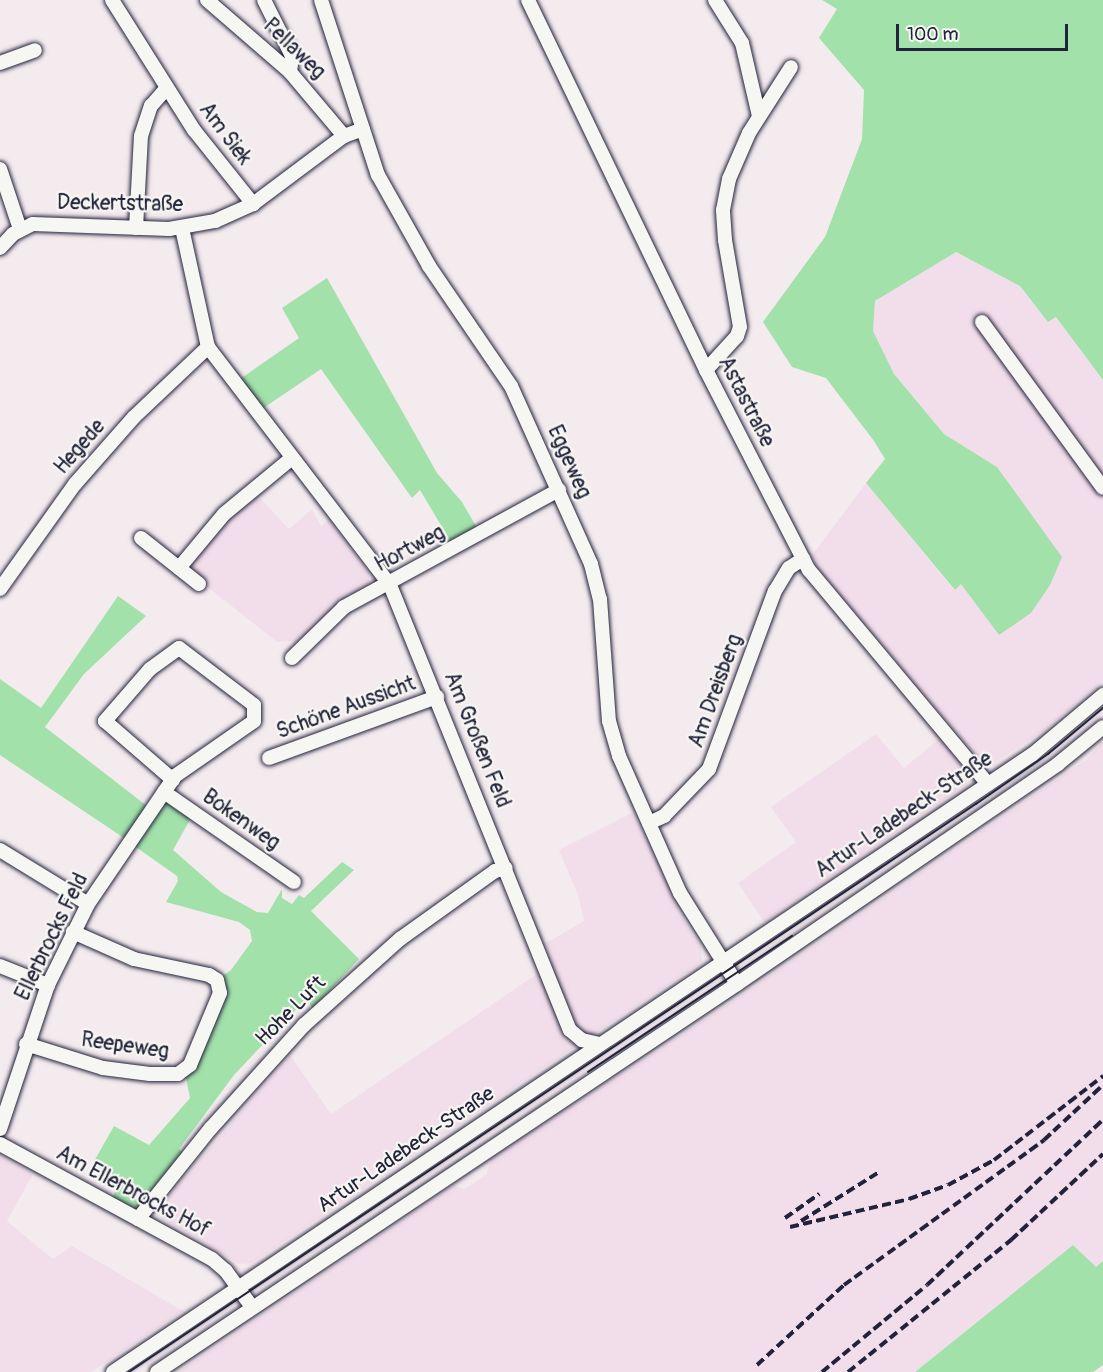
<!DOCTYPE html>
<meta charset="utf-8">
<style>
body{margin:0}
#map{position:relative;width:1103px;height:1372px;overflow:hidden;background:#f4ebef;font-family:Pangolin,sans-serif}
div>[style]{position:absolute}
.built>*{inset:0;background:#f2deeb}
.green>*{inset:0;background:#a2e1aa}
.roads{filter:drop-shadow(0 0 2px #22223b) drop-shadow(0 0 2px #22223b)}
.minor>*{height:14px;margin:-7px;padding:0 7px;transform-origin:7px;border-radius:7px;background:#f6f6f2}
.tram>*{height:1.5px;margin:-0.75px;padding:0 0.75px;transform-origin:0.75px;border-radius:0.75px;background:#22223b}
.rail>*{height:4px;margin-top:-2px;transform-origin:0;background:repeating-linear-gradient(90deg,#22223b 0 9px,transparent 0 13.5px)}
span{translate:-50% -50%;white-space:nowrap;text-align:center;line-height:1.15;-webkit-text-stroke:4.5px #f6f6f2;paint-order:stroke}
.street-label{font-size:21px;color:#22223b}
.scale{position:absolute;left:896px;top:24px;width:172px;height:27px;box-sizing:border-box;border:3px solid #22223b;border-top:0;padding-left:8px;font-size:18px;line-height:21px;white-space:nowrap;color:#22223b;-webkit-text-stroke:4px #f6f6f2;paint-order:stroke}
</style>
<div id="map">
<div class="built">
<i style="clip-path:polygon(955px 252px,1020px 286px,1048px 322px,1056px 317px,1103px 380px,1103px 681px,1045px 730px,991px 765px,981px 761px,818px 569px,812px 555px,866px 483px,954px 590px,961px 583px,999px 635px,997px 467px,944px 434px,894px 374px,873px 331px,875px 301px)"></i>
<i style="clip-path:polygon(255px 493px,289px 529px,312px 509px,321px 526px,329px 520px,369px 573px,369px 582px,362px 589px,297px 645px,293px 641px,277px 642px,191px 574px,188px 564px,224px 520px)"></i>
<i style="clip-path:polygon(876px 734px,904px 768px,940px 738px,965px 769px,967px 784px,764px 922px,738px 883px,796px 842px,771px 807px)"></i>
<i style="clip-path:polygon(1103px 741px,1103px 1261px,1096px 1267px,1073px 1245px,915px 1372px,178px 1372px,454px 1185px,465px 1189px,486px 1175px,491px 1159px,724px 1007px,1087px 759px)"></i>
<i style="clip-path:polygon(634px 812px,680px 913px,701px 947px,702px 962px,252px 1263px,240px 1264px,161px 1218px,160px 1206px,290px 1055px,331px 1114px,553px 963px,546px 943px,584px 921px,578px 895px,559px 850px)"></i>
<i style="clip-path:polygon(0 1155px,33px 1174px,7px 1221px,53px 1259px,72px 1246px,183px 1311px,91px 1372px,0 1372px)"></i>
</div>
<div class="green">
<i style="clip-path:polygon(822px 0,1103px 0,1103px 380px,1056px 317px,1048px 322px,1020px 286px,956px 252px,875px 301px,873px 331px,894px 374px,944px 434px,997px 467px,1062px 557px,1050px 585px,1031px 613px,999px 635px,961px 584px,955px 590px,866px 483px,885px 459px,874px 441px,826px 378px,792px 367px,763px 322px,825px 237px,862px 139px,864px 90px,819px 38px,837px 9px)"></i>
<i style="clip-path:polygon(327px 278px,437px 473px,462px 502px,477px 528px,451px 542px,420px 490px,412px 498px,321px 369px,262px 409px,240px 379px,299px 338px,282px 308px)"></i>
<i style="clip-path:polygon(118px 596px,146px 616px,84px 674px,45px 727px,147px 806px,124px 838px,0 755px,0 679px,41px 708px)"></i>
<i style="clip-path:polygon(169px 803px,191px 818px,173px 850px,221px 892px,257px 912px,268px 913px,282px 889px,282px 898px,292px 904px,299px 895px,304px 898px,342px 862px,354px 870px,311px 911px,359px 959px,313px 1008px,305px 1000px,234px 1075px,179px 1149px,186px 1155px,155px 1194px,150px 1192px,136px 1212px,113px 1199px,116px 1187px,88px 1172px,114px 1126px,149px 1145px,190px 1098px,186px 1078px,181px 1076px,221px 977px,231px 970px,252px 941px,250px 930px,239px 922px,166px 902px,178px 881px,177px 876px,133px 845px,161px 805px)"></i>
<i style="clip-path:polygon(1073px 1245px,1096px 1267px,1103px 1261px,1103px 1365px,1093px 1372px,915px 1372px)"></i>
</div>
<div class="roads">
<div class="minor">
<i style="left:112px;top:0;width:154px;rotate:57.8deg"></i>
<i style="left:194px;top:130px;width:95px;rotate:51.4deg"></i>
<i style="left:207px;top:0;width:110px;rotate:40.9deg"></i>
<i style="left:290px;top:72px;width:84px;rotate:49.8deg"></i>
<i style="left:264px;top:0;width:63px;rotate:63.4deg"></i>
<i style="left:292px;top:56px;width:16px;rotate:97deg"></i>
<i style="left:321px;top:0;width:184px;rotate:72deg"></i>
<i style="left:378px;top:175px;width:104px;rotate:60.7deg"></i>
<i style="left:429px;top:266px;width:145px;rotate:55.7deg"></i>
<i style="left:511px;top:386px;width:195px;rotate:65.8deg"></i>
<i style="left:591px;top:564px;width:36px;rotate:76deg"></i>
<i style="left:600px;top:599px;width:122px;rotate:85.8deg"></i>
<i style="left:609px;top:721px;width:36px;rotate:74deg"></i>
<i style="left:619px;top:756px;width:150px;rotate:66deg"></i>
<i style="left:680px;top:893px;width:107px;rotate:57.9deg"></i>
<i style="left:528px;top:0;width:411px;rotate:64.3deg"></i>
<i style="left:706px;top:370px;width:225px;rotate:62.8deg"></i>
<i style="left:809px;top:570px;width:279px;rotate:50.1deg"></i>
<i style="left:715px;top:0;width:51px;rotate:57.9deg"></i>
<i style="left:742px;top:43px;width:75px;rotate:76.9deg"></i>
<i style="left:0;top:63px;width:37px;rotate:-20deg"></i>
<i style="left:0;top:169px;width:63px;rotate:71.6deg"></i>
<i style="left:136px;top:228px;width:92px;rotate:-86.9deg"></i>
<i style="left:141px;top:136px;width:32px;rotate:-72deg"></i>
<i style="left:151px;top:106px;width:23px;rotate:-49deg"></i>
<i style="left:182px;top:228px;width:122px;rotate:77.7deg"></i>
<i style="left:208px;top:347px;width:300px;rotate:52.6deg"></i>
<i style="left:390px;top:585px;width:480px;rotate:68deg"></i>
<i style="left:570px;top:1030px;width:16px;rotate:40deg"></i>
<i style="left:582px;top:1040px;width:17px;rotate:13deg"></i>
<i style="left:0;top:248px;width:19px;rotate:-47deg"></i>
<i style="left:13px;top:234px;width:22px;rotate:-27deg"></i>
<i style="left:33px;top:224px;width:136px;rotate:2.1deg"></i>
<i style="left:169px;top:229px;width:47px;rotate:-9.9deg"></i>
<i style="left:215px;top:221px;width:42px;rotate:-24.1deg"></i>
<i style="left:253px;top:204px;width:114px;rotate:-36.8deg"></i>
<i style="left:344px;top:136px;width:20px;rotate:-20deg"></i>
<i style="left:982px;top:322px;width:205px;rotate:53.9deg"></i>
<i style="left:706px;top:370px;width:46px;rotate:-47.6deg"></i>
<i style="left:737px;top:336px;width:9px;rotate:-72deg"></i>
<i style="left:740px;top:327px;width:88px;rotate:-99.8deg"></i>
<i style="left:725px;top:240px;width:30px;rotate:-94deg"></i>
<i style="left:723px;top:210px;width:32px;rotate:-79deg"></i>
<i style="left:729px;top:179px;width:50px;rotate:-66.5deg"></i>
<i style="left:749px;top:133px;width:78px;rotate:-57.5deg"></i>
<i style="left:141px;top:538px;width:74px;rotate:38.4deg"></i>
<i style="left:179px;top:568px;width:70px;rotate:-50.2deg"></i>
<i style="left:224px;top:514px;width:88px;rotate:-39.5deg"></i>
<i style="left:0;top:589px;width:129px;rotate:-54.5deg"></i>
<i style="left:75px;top:484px;width:89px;rotate:-48.6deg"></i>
<i style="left:134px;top:417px;width:102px;rotate:-43.4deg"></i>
<i style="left:292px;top:658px;width:73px;rotate:-44.4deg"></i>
<i style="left:344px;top:607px;width:245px;rotate:-28.6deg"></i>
<i style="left:269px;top:758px;width:179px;rotate:-20deg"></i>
<i style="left:164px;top:792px;width:158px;rotate:34.7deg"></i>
<i style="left:649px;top:823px;width:17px;rotate:-25deg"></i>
<i style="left:664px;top:816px;width:65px;rotate:-46.2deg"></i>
<i style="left:709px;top:769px;width:190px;rotate:-69.7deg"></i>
<i style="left:775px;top:591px;width:27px;rotate:-59deg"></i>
<i style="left:789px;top:568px;width:17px;rotate:-33deg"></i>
<i style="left:0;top:850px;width:103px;rotate:31.5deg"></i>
<i style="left:0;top:966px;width:52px;rotate:21.6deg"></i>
<i style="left:26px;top:1044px;width:81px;rotate:17.3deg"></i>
<i style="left:103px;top:1068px;width:47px;rotate:7.3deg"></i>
<i style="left:150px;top:1074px;width:28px"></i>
<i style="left:178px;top:1074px;width:15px;rotate:-37deg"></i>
<i style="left:190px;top:1065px;width:78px;rotate:-67.4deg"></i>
<i style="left:220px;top:993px;width:13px;rotate:-103deg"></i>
<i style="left:217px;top:980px;width:9px;rotate:-148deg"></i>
<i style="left:209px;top:975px;width:77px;rotate:-168deg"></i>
<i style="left:134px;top:959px;width:67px;rotate:-156.1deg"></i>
<i style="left:0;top:1129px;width:152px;rotate:-71.6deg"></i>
<i style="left:48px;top:985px;width:90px;rotate:-63.7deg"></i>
<i style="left:88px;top:904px;width:155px;rotate:-55.8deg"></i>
<i style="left:175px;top:776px;width:96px;rotate:-34.8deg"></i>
<i style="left:254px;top:721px;width:16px;rotate:-90deg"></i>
<i style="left:254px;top:705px;width:94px;rotate:-142.8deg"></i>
<i style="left:179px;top:648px;width:36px;rotate:144deg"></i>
<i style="left:150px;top:669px;width:69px;rotate:130.9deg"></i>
<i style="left:105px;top:721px;width:90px;rotate:40.9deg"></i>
<i style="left:0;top:1144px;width:241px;rotate:28.5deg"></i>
<i style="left:212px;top:1259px;width:18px;rotate:41deg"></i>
<i style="left:226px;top:1271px;width:44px;rotate:54.2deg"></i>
<i style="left:138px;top:1219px;width:117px;rotate:-51.3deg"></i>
<i style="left:211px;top:1128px;width:139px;rotate:-47.9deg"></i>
<i style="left:304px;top:1025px;width:129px;rotate:-41.9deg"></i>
<i style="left:400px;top:939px;width:117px;rotate:-35.6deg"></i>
<i style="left:495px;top:871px;width:11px;rotate:-15deg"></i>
<i style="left:113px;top:1372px;width:1108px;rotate:-33.89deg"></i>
<i style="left:1033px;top:754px;width:92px;rotate:-40.1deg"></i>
<i style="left:157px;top:1372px;width:698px;rotate:-33.78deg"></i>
<i style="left:737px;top:984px;width:389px;rotate:-34.4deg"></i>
<i style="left:1058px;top:764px;width:58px;rotate:-39.4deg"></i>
</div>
</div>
<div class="tram">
<i style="left:588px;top:1072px;width:245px;rotate:-33.7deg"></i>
<i style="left:129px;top:1372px;width:1020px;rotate:-33.85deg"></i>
<i style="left:976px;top:804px;width:88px;rotate:-34.8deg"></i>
<i style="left:1048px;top:754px;width:72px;rotate:-39.9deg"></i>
</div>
<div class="rail">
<i style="left:785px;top:1218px;width:42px;rotate:-35.2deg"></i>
<i style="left:801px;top:1221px;width:92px;rotate:-32.1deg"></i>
<i style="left:790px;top:1227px;width:122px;rotate:-13.2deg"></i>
<i style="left:909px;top:1199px;width:41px;rotate:-19.7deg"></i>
<i style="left:948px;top:1185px;width:52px;rotate:-28.5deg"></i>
<i style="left:994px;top:1160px;width:138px;rotate:-37.6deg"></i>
<i style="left:757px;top:1365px;width:118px;rotate:-42.6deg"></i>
<i style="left:844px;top:1285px;width:247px;rotate:-35.9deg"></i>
<i style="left:1044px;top:1140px;width:81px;rotate:-43deg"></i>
<i style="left:822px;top:1372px;width:136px;rotate:-39.6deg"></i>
<i style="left:927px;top:1285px;width:241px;rotate:-43.2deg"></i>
<i style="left:848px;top:1372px;width:210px;rotate:-39deg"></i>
<i style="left:1011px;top:1240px;width:126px;rotate:-43.1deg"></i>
</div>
<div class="street-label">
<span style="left:294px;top:49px;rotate:44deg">Pellaweg</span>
<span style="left:225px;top:134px;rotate:53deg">Am Siek</span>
<span style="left:120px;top:204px;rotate:1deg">Deckertstraße</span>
<span style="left:746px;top:402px;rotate:63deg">Astastraße</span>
<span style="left:80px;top:447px;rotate:-49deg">Hegede</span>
<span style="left:569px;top:462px;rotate:66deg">Eggeweg</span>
<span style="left:410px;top:549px;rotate:-28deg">Hortweg</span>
<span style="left:716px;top:691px;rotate:-70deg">Am Dreisberg</span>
<span style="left:346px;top:708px;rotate:-20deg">Schöne Aussicht</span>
<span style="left:477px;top:740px;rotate:68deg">Am Großen Feld</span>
<span style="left:904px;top:815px;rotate:-34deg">Artur-Ladebeck-Straße</span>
<span style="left:241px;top:820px;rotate:35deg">Bokenweg</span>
<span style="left:52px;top:937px;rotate:-64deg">Ellerbrocks Feld</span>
<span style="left:291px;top:1011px;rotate:-45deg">Hohe Luft</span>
<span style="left:125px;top:1046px;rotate:8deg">Reepeweg</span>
<span style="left:406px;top:1150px;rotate:-34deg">Artur-Ladebeck-Straße</span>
<span style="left:133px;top:1192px;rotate:28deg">Am Ellerbrocks Hof</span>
</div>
<div class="scale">100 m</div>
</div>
